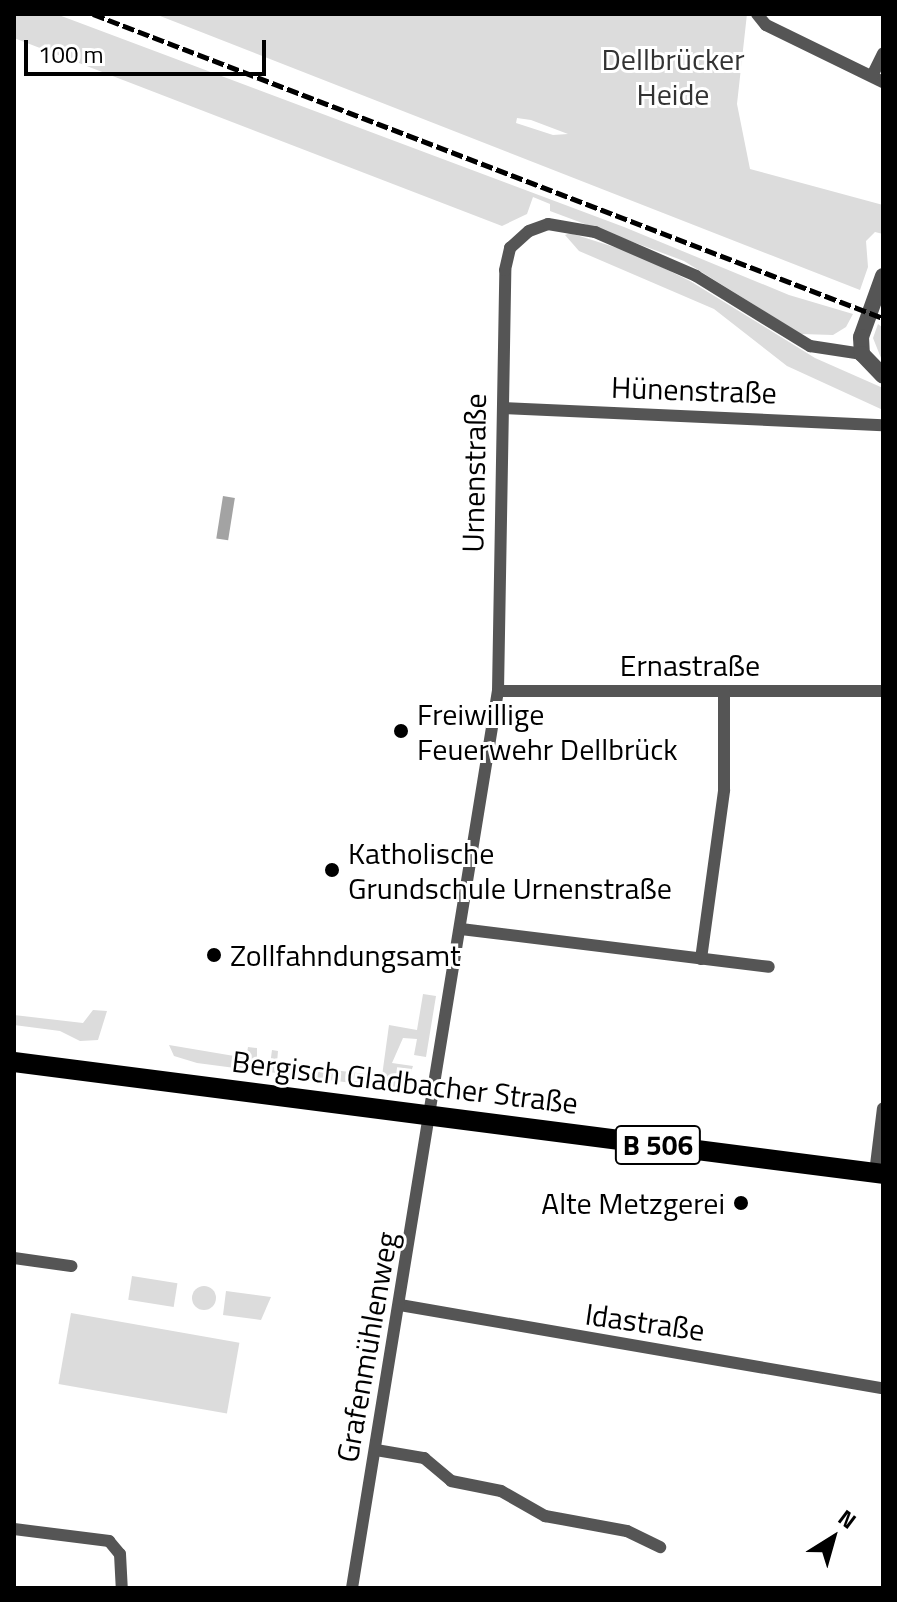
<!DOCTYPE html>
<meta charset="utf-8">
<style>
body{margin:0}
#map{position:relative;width:897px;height:1602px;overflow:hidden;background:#fff;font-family:"Titillium Web",sans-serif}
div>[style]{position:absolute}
.green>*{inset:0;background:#dcdcdc;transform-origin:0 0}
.round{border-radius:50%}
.water>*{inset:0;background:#a3a3a3;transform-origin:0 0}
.minor>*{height:12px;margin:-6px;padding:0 6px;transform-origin:6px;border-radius:6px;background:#555}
.tertiary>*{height:16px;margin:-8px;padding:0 8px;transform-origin:8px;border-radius:8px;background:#555}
.primary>*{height:20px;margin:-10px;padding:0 10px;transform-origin:10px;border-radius:10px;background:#000}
.rail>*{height:5px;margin-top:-2.5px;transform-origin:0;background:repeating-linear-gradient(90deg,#000 0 12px,transparent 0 16px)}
.dots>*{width:22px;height:22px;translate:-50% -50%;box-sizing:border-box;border:4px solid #fff;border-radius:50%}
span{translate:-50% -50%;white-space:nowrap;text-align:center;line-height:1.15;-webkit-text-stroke:6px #fff;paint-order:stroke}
.shield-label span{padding:2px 6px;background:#fff;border:2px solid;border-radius:6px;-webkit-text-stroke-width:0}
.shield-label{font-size:28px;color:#000;font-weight:700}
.park-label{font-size:30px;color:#333}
.street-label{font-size:30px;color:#000}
.poi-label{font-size:30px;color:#000}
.left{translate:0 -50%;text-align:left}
.right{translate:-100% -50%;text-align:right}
.frame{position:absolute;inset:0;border:16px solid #000;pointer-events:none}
.north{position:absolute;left:793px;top:1498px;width:80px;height:80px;-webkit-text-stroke:6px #fff;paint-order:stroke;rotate:37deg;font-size:22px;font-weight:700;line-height:32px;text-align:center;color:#000}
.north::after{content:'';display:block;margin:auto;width:28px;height:36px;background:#000;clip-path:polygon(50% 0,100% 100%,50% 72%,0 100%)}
.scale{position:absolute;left:24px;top:40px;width:242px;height:36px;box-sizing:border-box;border:4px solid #000;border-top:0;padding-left:10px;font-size:24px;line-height:28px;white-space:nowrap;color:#000;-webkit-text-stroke:6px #fff;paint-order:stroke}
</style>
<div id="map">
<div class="green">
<i style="clip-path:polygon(14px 14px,56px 14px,624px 227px,789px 295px,853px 314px,846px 327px,833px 335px,801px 334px,684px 261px,550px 211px,550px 204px,533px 197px,527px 214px,502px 226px,14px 38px)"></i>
<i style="clip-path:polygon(evenodd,155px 14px,747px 14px,737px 104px,750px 169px,883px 205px,883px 234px,875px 232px,866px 241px,868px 267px,860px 290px,155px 14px,517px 118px,531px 120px,568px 134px,553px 135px,516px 123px,517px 118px)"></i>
<i style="clip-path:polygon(570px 233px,633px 253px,690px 281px,815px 358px,883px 388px,883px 410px,787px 366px,714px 309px,579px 251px,565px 235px)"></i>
<i style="clip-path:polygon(878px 324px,883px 328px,883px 363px,873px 338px)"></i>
<i style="clip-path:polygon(423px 994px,436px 996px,426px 1057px,414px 1055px,417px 1039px,403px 1038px,392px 1063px,413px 1066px,409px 1078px,398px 1078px,397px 1089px,269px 1072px,272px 1050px,278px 1051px,277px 1063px,382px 1076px,389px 1025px,417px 1030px)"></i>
<i style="clip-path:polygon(93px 1010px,107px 1011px,98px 1040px,80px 1041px,60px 1031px,14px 1025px,14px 1015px,83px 1023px)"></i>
<i style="clip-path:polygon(169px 1045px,246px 1058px,248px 1047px,257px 1048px,257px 1071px,197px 1063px,174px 1056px)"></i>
<i style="left:132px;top:1276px;width:46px;height:24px;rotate:9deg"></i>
<i class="round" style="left:192px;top:1286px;width:24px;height:24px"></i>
<i style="clip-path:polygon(226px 1291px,271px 1297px,261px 1320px,223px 1315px)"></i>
<i style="left:71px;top:1313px;width:171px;height:72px;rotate:10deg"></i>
</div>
<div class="water">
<i style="left:223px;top:496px;width:12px;height:43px;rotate:9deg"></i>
</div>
<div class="minor">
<i style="left:757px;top:14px;width:14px;rotate:51deg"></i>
<i style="left:766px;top:25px;width:130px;rotate:26deg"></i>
<i style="left:872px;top:76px;width:25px;rotate:-64deg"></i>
<i style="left:503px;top:408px;width:380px;rotate:2.6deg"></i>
<i style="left:498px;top:691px;width:385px"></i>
<i style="left:461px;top:929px;width:310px;rotate:7deg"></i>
<i style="left:701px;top:959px;width:171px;rotate:-82.2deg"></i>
<i style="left:724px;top:790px;width:98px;rotate:-90deg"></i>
<i style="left:875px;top:1173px;width:65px;rotate:-83deg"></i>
<i style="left:14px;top:1258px;width:58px;rotate:8deg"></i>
<i style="left:400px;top:1305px;width:490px;rotate:9.8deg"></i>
<i style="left:376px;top:1450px;width:49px;rotate:9.5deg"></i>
<i style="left:424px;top:1458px;width:35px;rotate:40deg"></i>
<i style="left:451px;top:1481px;width:51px;rotate:11.3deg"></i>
<i style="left:501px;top:1491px;width:51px;rotate:29.6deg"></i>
<i style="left:545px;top:1516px;width:83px;rotate:10.4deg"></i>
<i style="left:627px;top:1531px;width:37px;rotate:26deg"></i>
<i style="left:14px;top:1529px;width:96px;rotate:7.2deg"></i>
<i style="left:109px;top:1541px;width:17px;rotate:50deg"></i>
<i style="left:120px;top:1554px;width:34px;rotate:87deg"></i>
<i style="left:352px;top:1588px;width:909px;rotate:-80.76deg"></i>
<i style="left:498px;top:691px;width:421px;rotate:-89deg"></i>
<i style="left:505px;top:270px;width:23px;rotate:-77deg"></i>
<i style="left:510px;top:248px;width:25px;rotate:-42deg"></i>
<i style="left:529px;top:231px;width:20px;rotate:-20deg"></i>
<i style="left:548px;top:224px;width:48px;rotate:9.7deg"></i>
<i style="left:595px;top:232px;width:110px;rotate:23.5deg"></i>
<i style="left:696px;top:276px;width:134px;rotate:31.6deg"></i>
<i style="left:810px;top:346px;width:53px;rotate:8.7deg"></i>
</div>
<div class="tertiary">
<i style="left:883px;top:276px;width:65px;rotate:109.8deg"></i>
<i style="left:861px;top:337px;width:17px;rotate:87deg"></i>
<i style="left:862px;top:354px;width:30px;rotate:46deg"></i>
</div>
<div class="primary">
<i style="left:14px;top:1062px;width:876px;rotate:7.34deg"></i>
</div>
<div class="rail">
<i style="left:93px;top:14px;width:846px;rotate:21.05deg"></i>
</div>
<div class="dots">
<i style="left:401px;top:731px;background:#000"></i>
<i style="left:332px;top:870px;background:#000"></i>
<i style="left:214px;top:955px;background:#000"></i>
<i style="left:741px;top:1203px;background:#000"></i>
</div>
<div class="shield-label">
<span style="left:658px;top:1145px">B 506</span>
</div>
<div class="park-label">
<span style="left:673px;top:76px">Dellbrücker<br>Heide</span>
</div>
<div class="street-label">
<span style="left:694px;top:390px;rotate:2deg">Hünenstraße</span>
<span style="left:474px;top:473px;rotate:-89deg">Urnenstraße</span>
<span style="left:690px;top:665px">Ernastraße</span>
<span style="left:405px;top:1082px;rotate:7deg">Bergisch Gladbacher Straße</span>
<span style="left:645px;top:1322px;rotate:8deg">Idastraße</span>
<span style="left:367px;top:1347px;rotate:-80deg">Grafenmühlenweg</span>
</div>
<div class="poi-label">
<span class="left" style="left:417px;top:731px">Freiwillige<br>Feuerwehr Dellbrück</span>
<span class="left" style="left:348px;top:870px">Katholische<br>Grundschule Urnenstraße</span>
<span class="left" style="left:230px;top:955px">Zollfahndungsamt</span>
<span class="right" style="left:725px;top:1203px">Alte Metzgerei</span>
</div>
<div class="frame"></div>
<div class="north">N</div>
<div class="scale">100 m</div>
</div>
